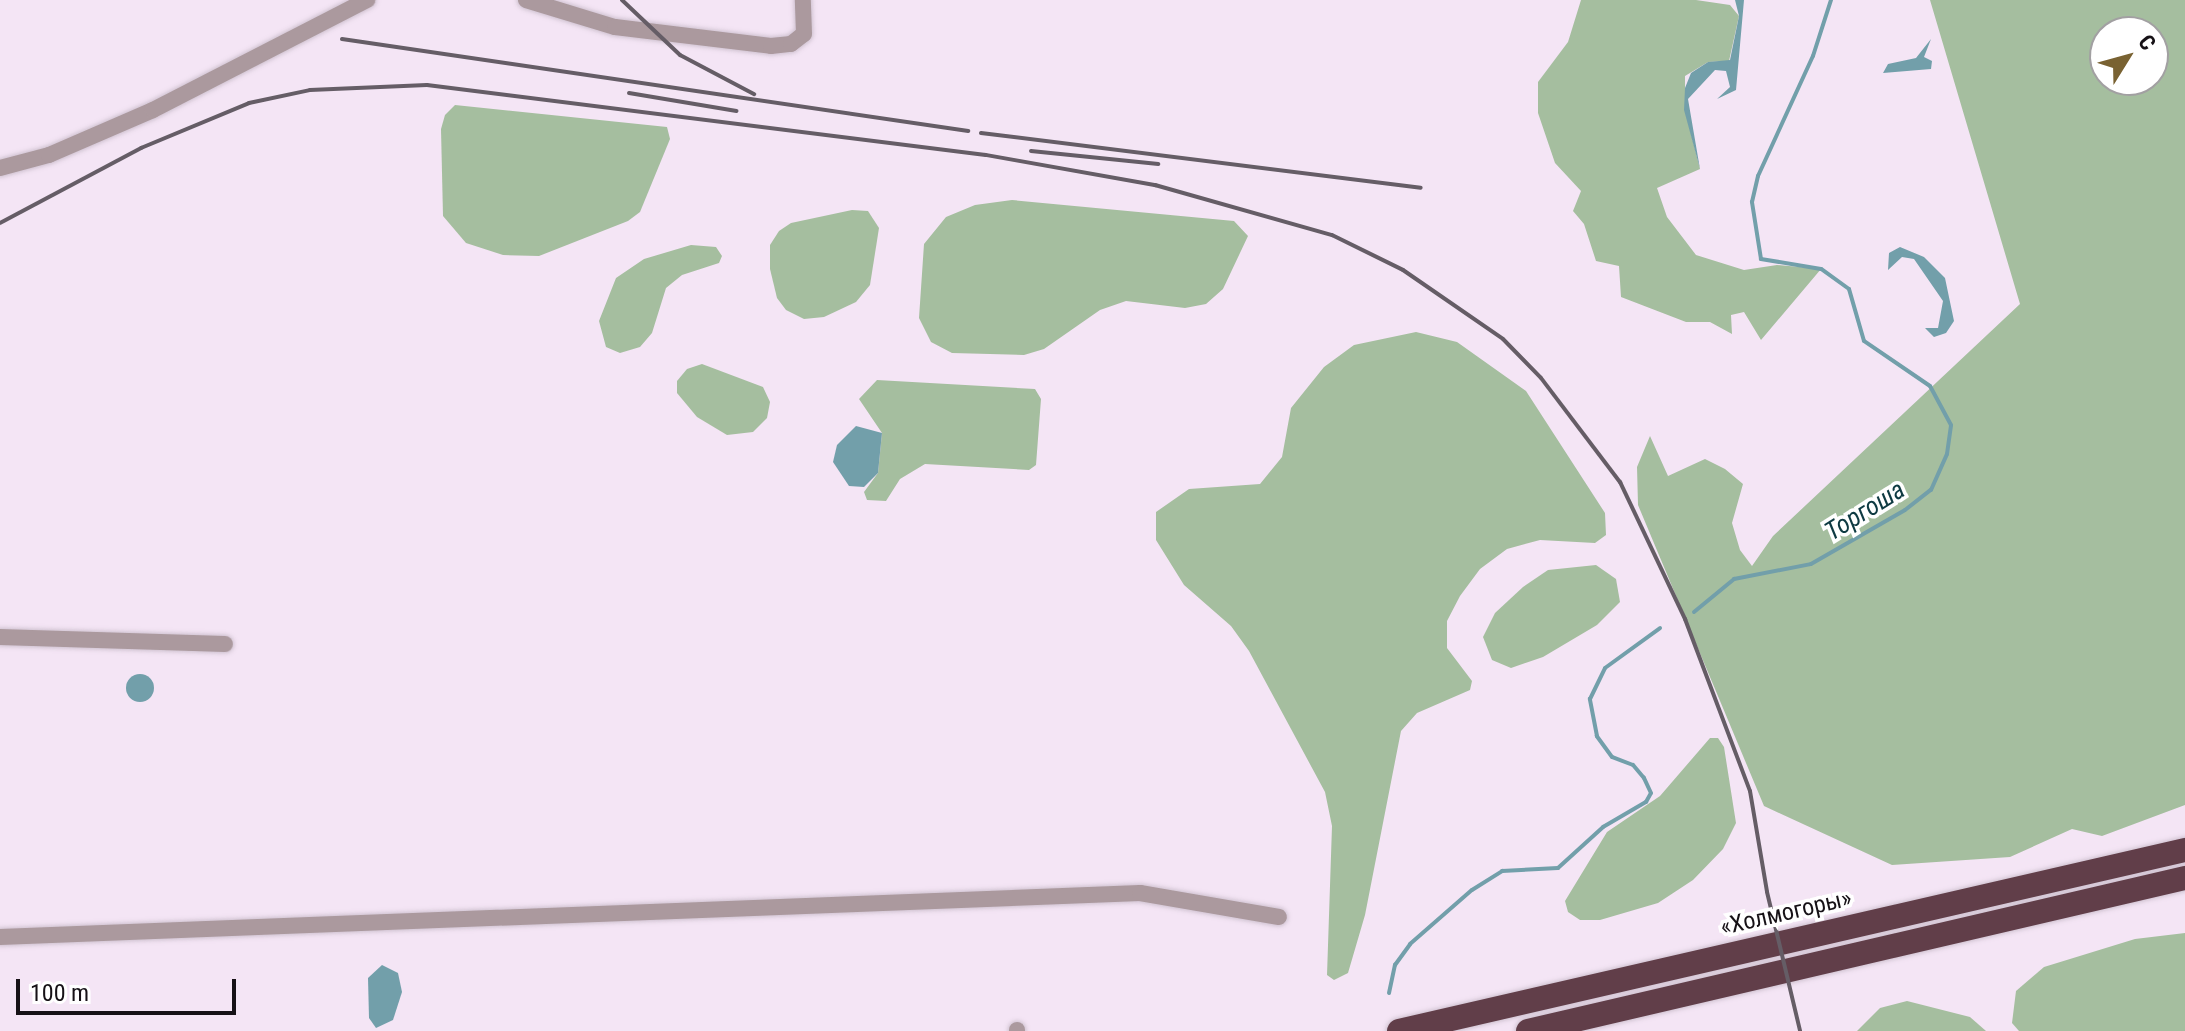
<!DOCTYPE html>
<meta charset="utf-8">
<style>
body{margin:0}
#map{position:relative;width:2185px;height:1031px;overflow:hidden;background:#f4e5f5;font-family:"Roboto Condensed",sans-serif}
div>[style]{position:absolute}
.forest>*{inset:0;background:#a5be9f}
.water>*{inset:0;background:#729faa}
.round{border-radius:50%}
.stream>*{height:4px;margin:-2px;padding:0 2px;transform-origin:2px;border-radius:2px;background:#729faa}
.roads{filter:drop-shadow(0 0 2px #d0c3d1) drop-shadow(0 0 2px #d0c3d1)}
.minor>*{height:16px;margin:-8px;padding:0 8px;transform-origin:8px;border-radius:8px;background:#ab999e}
.highway>*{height:24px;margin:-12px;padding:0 12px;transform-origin:12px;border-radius:12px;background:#613e49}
.rail>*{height:4px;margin:-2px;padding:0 2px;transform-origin:2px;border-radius:2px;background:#655d66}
span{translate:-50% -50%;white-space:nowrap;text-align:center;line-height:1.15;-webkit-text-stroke:7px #fff;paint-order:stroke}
.street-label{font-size:24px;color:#161116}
.water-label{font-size:26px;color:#0e3a42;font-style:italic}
.north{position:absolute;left:2089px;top:16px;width:80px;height:80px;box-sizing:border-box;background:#fff;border:2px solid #a2a0a2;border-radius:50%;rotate:53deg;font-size:22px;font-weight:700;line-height:32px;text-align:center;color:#161116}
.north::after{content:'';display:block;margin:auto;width:28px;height:36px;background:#796232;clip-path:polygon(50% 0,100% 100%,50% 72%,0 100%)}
.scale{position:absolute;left:16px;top:979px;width:220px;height:36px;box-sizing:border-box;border:4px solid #161116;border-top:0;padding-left:10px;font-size:24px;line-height:28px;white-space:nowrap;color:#161116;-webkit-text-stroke:6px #fff;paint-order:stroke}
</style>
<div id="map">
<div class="forest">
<i style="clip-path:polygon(1581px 0,1696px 0,1730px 5px,1739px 16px,1729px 61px,1708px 62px,1685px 76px,1685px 110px,1700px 169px,1657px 188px,1667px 217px,1696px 255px,1744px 270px,1777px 265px,1821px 269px,1761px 340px,1744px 312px,1731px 315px,1732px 334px,1710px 322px,1686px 322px,1621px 297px,1619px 266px,1596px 261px,1584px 224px,1573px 211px,1581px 191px,1555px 163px,1538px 113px,1538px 82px,1568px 42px)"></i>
<i style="clip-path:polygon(evenodd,1930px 0,2185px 0,2185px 805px,2102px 836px,2072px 829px,2010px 857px,1892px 865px,1764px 806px,1638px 505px,1637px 467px,1650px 436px,1668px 476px,1705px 459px,1725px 469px,1743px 484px,1732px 523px,1740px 550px,1752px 566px,1773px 536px,2020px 304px,1930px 0,2105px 32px,2153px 32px,2153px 80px,2105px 80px,2105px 32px)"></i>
<i style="clip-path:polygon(455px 105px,667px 127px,670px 139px,640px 212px,628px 221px,539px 256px,503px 255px,466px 243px,443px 216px,441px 129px,445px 115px)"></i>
<i style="clip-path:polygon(1012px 200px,1234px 221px,1248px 236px,1223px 289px,1206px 304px,1185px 308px,1126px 301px,1100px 310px,1044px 349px,1024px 355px,952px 353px,931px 342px,919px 318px,924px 244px,946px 217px,975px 205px)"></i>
<i style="clip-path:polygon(852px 210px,868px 211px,879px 228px,870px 285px,856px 302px,824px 317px,804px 319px,786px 310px,777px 298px,770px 269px,770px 245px,779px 231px,791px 223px)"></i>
<i style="clip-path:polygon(691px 245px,716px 247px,722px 256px,719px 263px,682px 275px,666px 288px,652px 333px,640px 347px,620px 353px,606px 347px,599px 321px,616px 278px,644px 259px)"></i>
<i style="clip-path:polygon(1416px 332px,1457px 342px,1526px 391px,1605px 513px,1606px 535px,1595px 543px,1540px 540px,1507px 549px,1480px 569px,1460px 596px,1447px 621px,1447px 648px,1472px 681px,1470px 690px,1417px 713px,1401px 731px,1365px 915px,1348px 973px,1334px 980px,1327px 975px,1332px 826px,1325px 792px,1249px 651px,1231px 626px,1184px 585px,1156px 540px,1156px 512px,1189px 489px,1260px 484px,1282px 457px,1291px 408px,1324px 367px,1354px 345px)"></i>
<i style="clip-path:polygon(702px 364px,763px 387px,770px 402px,767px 418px,753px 432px,727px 435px,697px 417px,677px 393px,677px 381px,687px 369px)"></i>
<i style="clip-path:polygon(877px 380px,1035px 389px,1041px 399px,1036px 465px,1029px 470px,925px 464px,900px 479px,886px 501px,867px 500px,864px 492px,878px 473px,882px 433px,859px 399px)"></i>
<i style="clip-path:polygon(1596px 565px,1616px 579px,1620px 602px,1597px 625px,1543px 657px,1511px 668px,1492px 660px,1483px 637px,1495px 613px,1523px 587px,1548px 570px)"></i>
<i style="clip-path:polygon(1710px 738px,1718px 738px,1724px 747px,1736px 823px,1723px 849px,1693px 880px,1658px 903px,1600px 920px,1580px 920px,1568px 912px,1565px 901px,1607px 832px,1660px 796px)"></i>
<i style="clip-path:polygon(2185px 933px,2185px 1031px,2019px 1031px,2012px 1023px,2016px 991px,2044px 967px,2135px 939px)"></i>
<i style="clip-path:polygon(1907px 1001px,1970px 1017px,1986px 1031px,1857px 1031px,1880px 1008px)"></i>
</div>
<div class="water">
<i style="clip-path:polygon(1735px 0,1744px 0,1736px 90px,1717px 99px,1730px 87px,1726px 71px,1715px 70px,1688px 99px,1700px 169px,1684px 110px,1685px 88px,1691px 73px,1708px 62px,1730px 60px,1739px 16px)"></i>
<i style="clip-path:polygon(1931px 39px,1924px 57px,1932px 61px,1931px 69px,1883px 73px,1888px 64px,1916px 58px)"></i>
<i style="clip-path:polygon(1900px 247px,1924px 257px,1945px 278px,1954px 321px,1946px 333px,1934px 337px,1925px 328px,1938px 328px,1943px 301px,1914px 259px,1902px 257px,1888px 270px,1889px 253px)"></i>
<i style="clip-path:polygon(856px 426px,882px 433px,878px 473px,864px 487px,849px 486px,833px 462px,837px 445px)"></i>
<i class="round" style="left:126px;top:674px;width:28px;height:28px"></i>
<i style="clip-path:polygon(382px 965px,398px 973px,402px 992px,393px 1020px,376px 1028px,369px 1018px,368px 978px)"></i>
</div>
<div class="stream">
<i style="left:1694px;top:612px;width:52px;rotate:-39.5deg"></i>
<i style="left:1734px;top:579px;width:78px;rotate:-11deg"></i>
<i style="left:1811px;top:564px;width:108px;rotate:-29.9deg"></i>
<i style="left:1905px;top:510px;width:33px;rotate:-38deg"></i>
<i style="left:1931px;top:490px;width:39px;rotate:-66deg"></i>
<i style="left:1947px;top:454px;width:29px;rotate:-82deg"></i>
<i style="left:1951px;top:425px;width:44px;rotate:-118.3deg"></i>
<i style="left:1930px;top:386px;width:80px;rotate:-145.7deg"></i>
<i style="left:1864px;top:341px;width:54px;rotate:-106.1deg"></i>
<i style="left:1849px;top:289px;width:34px;rotate:-144deg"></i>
<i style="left:1821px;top:269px;width:61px;rotate:-170.5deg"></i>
<i style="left:1761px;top:259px;width:58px;rotate:-99deg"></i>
<i style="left:1752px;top:202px;width:27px;rotate:-77deg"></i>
<i style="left:1758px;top:176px;width:132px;rotate:-65.4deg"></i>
<i style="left:1813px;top:56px;width:59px;rotate:-72.2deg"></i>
<i style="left:1389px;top:993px;width:29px;rotate:-78deg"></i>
<i style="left:1395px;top:965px;width:26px;rotate:-54deg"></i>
<i style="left:1410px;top:944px;width:82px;rotate:-41.1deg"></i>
<i style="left:1472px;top:890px;width:36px;rotate:-32deg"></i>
<i style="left:1502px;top:871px;width:56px;rotate:-3.1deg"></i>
<i style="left:1558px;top:868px;width:61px;rotate:-42.3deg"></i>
<i style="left:1603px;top:827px;width:50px;rotate:-30.2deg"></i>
<i style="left:1646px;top:802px;width:10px;rotate:-61deg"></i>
<i style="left:1651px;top:793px;width:17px;rotate:-115deg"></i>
<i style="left:1644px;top:778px;width:17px;rotate:-130deg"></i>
<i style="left:1633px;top:765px;width:22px;rotate:-159deg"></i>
<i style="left:1612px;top:757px;width:26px;rotate:-126deg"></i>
<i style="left:1597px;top:736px;width:38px;rotate:-101deg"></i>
<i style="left:1590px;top:699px;width:34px;rotate:-64deg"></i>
<i style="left:1605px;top:668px;width:68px;rotate:-36deg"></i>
</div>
<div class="roads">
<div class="minor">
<i style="left:526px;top:0;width:93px;rotate:16.9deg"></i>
<i style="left:615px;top:27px;width:157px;rotate:6.9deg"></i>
<i style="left:771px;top:46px;width:20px;rotate:-6deg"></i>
<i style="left:791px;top:44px;width:16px;rotate:-38deg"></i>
<i style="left:804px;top:34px;width:34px;rotate:-92deg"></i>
<i style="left:0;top:168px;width:51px;rotate:-14.9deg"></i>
<i style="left:49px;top:155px;width:113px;rotate:-23.4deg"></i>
<i style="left:153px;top:110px;width:241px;rotate:-27.2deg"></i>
<i style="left:0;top:637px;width:225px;rotate:1.8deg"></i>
<i style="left:0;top:937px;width:1141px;rotate:-2.21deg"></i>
<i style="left:1140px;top:893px;width:141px;rotate:9.8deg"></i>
<i style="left:1017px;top:1030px;width:1px;rotate:90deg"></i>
</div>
<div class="highway">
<i style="left:1399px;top:1031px;width:807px;rotate:-12.97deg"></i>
<i style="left:1528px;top:1031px;width:675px;rotate:-13.11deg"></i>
</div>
</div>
<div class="rail">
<i style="left:622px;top:0;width:80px;rotate:43.5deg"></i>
<i style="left:680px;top:55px;width:84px;rotate:27.8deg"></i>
<i style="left:342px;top:39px;width:633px;rotate:8.36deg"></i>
<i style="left:629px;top:93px;width:109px;rotate:9.5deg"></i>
<i style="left:981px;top:133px;width:443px;rotate:7.1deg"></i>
<i style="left:1031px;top:151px;width:128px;rotate:5.8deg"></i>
<i style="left:0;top:223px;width:160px;rotate:-28deg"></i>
<i style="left:141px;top:148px;width:117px;rotate:-22.6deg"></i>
<i style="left:249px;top:103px;width:62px;rotate:-12deg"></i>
<i style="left:310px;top:90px;width:117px;rotate:-2.4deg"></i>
<i style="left:427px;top:85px;width:563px;rotate:7.14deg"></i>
<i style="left:986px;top:155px;width:172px;rotate:10.1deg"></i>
<i style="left:1155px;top:185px;width:184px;rotate:15.8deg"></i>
<i style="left:1332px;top:235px;width:79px;rotate:26.2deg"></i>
<i style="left:1403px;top:270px;width:121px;rotate:34.6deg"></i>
<i style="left:1503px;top:339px;width:54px;rotate:45.7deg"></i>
<i style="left:1541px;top:378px;width:131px;rotate:52.8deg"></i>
<i style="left:1620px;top:482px;width:152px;rotate:64.6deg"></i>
<i style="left:1685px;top:619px;width:184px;rotate:69.3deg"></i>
<i style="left:1750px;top:791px;width:102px;rotate:80.4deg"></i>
<i style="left:1767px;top:892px;width:143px;rotate:76.6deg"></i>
</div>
<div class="street-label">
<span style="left:1786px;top:913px;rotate:-13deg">«Холмогоры»</span>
</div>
<div class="water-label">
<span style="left:1865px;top:511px;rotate:-32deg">Торгоша</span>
</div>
<div class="north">С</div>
<div class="scale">100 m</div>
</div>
